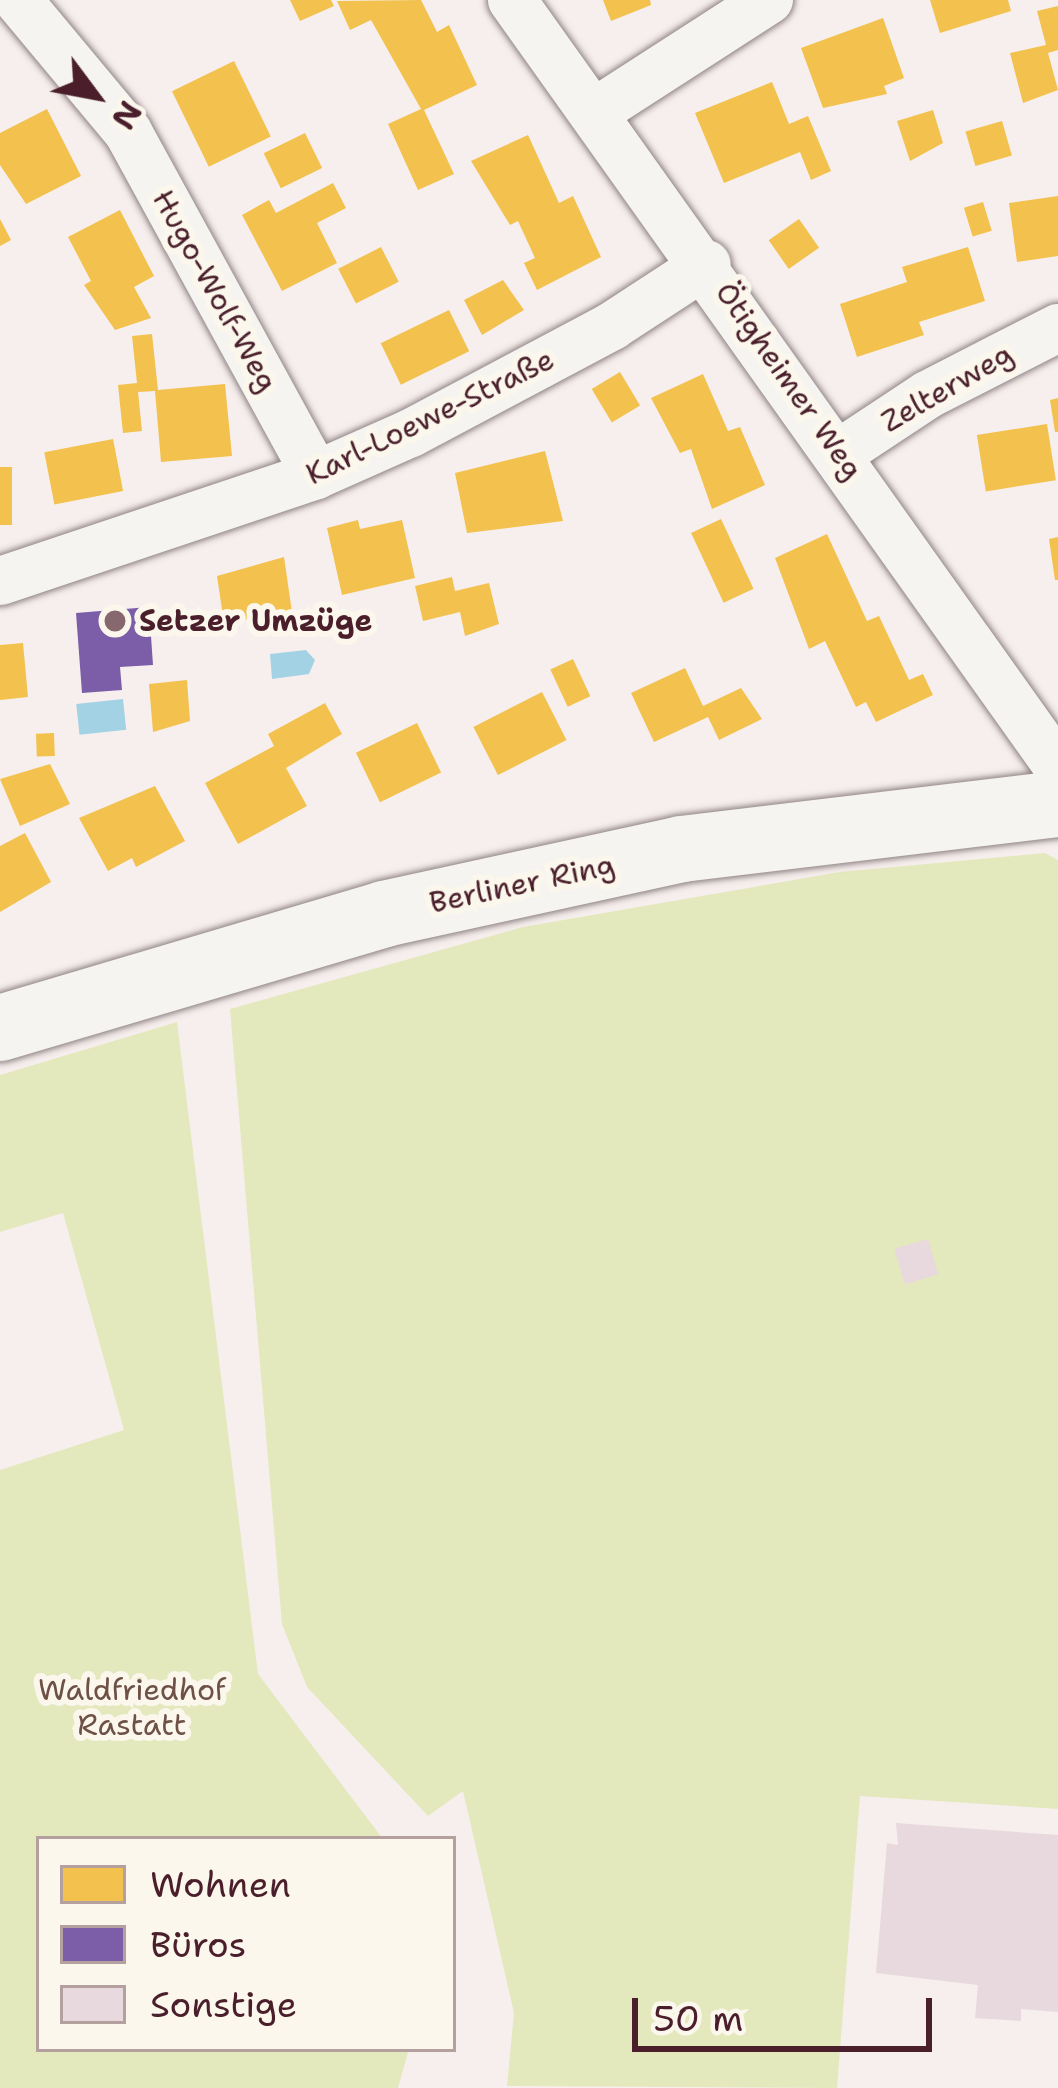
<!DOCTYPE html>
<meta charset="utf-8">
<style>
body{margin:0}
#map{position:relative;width:1058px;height:2088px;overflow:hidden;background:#f7efed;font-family:"Shantell Sans",sans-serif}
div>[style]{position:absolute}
.green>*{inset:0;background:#e4e8bd}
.water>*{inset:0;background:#a4d2e5;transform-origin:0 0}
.homes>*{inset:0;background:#f2c14e;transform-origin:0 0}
.offices>*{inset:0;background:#7b5ea7}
.building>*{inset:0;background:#e8d9de;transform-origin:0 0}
.roads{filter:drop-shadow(0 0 3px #908486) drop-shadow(0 0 3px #908486)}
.street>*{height:48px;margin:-24px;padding:0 24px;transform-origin:24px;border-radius:24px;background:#f6f4f0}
.secondary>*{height:66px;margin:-33px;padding:0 33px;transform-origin:33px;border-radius:33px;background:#f6f4f0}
.dots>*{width:33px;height:33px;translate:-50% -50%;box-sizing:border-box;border:6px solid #fbf7ec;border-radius:50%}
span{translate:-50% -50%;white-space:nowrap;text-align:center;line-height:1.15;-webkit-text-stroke:12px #fbf7ec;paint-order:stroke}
.street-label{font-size:30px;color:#4a1f2b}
.poi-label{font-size:30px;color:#4a1f2b;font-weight:700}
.left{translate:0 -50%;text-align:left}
.park-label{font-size:30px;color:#6d5046}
.legend{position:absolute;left:36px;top:1836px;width:420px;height:216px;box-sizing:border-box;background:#fbf7ec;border:3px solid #b4a19f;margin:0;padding:15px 21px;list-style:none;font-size:36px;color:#4a1f2b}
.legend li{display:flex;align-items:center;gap:24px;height:60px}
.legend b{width:60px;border:3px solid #b4a19f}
.north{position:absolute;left:36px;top:36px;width:120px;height:120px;-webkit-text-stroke:9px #fbf7ec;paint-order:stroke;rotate:122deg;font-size:33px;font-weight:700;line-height:48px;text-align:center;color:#4a1f2b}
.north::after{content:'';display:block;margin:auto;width:42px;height:54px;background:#4a1f2b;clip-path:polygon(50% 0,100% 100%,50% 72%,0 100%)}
.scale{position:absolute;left:632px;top:1998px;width:300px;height:54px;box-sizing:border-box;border:6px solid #4a1f2b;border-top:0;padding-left:15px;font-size:36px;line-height:42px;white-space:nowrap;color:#4a1f2b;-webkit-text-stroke:9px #fbf7ec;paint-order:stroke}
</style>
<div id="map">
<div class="green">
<i style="clip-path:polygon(1045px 853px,1058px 860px,1058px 1809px,860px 1796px,837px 2088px,507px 2086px,514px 2013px,463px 1791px,428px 1816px,307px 1687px,282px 1624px,230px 1009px,523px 927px,840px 872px)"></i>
<i style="clip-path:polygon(177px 1022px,258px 1674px,383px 1839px,39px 1839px,39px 2049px,409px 2049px,398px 2088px,0 2088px,0 1470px,124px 1430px,63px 1213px,0 1232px,0 1075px)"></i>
</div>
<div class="water">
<i style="clip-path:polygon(306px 650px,315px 660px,309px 674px,272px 679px,270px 654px)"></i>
<i style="left:123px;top:699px;width:31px;height:47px;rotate:84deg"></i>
</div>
<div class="homes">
<i style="clip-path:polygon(290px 0,331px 0,334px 6px,300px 21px)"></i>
<i style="clip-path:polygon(421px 0,437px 32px,449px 25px,477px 85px,424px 110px,454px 174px,418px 190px,388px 124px,421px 109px,371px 20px,350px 30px,337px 1px)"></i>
<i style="clip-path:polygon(603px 0,650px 0,651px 5px,611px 21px)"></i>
<i style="clip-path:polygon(930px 0,1008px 0,1011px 11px,940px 33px)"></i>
<i style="clip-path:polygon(1058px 6px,1058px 50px,1048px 53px,1058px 90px,1023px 103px,1010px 53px,1046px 45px,1037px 11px)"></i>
<i style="clip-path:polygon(883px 18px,904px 78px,884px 86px,887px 94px,823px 108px,801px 48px)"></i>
<i style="left:234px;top:61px;width:84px;height:69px;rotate:64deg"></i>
<i style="clip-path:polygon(772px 82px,789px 124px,808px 116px,831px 171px,811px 180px,800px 152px,724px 183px,695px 113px)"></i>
<i style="clip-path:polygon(47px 109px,81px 176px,26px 204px,0 165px,0 133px)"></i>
<i style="clip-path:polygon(933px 110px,943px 143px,910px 161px,897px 121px)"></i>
<i style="left:1002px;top:121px;width:36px;height:38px;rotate:74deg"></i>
<i style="left:305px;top:133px;width:39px;height:46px;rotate:64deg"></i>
<i style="clip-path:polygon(528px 135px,559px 203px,573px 196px,601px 257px,537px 290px,524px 263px,535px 258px,518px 221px,510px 225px,471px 161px)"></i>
<i style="clip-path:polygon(333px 183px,346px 208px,317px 223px,337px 263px,282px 291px,242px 215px,269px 200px,276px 213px)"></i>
<i style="clip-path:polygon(1058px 196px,1058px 256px,1017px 262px,1009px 203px)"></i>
<i style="left:983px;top:202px;width:30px;height:20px;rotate:73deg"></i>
<i style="clip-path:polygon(120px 210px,154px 276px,134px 287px,151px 318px,115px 330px,84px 285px,91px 281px,68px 237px)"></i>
<i style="clip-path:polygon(0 219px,11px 240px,0 246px)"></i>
<i style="left:799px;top:219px;width:35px;height:37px;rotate:55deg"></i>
<i style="left:381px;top:247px;width:39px;height:48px;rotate:63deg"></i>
<i style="clip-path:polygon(968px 247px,985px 301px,919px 322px,924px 335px,857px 357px,840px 304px,907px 282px,902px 267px)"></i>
<i style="clip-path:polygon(503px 280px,524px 310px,482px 335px,464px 300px)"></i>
<i style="left:449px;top:310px;width:46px;height:76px;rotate:64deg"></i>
<i style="clip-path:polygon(152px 334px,158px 390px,225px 384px,232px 456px,161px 462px,155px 391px,138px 392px,142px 431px,123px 433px,118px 385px,137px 383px,132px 336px)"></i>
<i style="left:620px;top:372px;width:39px;height:33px;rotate:59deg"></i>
<i style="clip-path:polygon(703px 374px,728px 431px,740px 427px,765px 485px,712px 509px,691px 449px,680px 453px,651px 398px)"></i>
<i style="clip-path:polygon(1058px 398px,1058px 432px,1055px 432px,1050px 400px)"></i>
<i style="left:1047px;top:424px;width:57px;height:71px;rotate:81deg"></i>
<i style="left:113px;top:439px;width:53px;height:70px;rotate:79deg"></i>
<i style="clip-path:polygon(545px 451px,563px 521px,467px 533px,455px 473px)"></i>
<i style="left:0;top:467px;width:12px;height:58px"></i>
<i style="left:721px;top:519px;width:77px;height:33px;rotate:65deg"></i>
<i style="clip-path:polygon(358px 520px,360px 529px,402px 520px,415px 578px,342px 595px,327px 528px)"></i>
<i style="clip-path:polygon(827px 534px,867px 621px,879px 616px,909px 680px,923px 674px,933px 695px,876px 722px,866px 702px,856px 707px,825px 641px,809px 649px,775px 558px)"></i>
<i style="clip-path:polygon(1058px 537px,1058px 580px,1055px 580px,1049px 539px)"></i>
<i style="clip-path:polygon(284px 557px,292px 612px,224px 623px,217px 576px)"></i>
<i style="clip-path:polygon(452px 577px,455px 591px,489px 583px,499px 624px,465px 636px,460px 612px,423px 621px,415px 586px)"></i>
<i style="clip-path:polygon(23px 643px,28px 697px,0 700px,0 645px)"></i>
<i style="left:573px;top:659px;width:41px;height:25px;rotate:65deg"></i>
<i style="clip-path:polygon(685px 668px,703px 706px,741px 688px,762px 719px,719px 740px,708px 717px,654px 742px,631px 693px)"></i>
<i style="clip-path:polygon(187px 680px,190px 721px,153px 732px,149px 684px)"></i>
<i style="left:542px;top:692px;width:54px;height:77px;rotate:63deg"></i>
<i style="clip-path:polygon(325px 703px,342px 734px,286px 768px,307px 806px,238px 844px,205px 783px,274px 746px,268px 734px)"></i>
<i style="left:417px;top:723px;width:55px;height:68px;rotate:64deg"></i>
<i style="left:54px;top:733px;width:23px;height:18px;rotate:88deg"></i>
<i style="clip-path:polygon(50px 764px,70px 804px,20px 826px,0 779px)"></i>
<i style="clip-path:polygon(155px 786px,185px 841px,136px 867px,132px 858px,108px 871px,79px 818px)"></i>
<i style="clip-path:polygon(25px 833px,51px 882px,0 912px,0 846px)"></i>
</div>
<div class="offices">
<i style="clip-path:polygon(149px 607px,153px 665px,120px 667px,122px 690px,82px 693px,76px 613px)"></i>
</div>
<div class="building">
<i style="left:928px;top:1239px;width:37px;height:35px;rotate:74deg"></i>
<i style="clip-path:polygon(896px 1823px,1058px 1835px,1058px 2012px,1021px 2009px,1021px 2021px,975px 2018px,978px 1985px,876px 1973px,887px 1843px,898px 1845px)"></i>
</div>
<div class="roads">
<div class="street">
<i style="left:18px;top:0;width:172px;rotate:50.2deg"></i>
<i style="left:128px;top:132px;width:391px;rotate:61.3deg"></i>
<i style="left:512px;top:0;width:941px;rotate:54.55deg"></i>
<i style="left:595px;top:112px;width:207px;rotate:-32.8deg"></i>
<i style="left:838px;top:454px;width:107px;rotate:-33.5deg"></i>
<i style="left:927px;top:395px;width:147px;rotate:-27.1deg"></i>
<i style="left:0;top:581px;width:333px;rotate:-18.5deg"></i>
<i style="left:316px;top:475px;width:104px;rotate:-23.9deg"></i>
<i style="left:411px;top:433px;width:228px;rotate:-28deg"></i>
<i style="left:612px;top:326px;width:113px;rotate:-33.1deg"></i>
</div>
<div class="secondary">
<i style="left:0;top:1028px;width:401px;rotate:-16.5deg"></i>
<i style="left:384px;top:914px;width:304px;rotate:-12.3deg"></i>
<i style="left:681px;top:849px;width:380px;rotate:-6.8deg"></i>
</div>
</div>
<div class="dots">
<i style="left:115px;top:621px;background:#87686f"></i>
</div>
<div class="street-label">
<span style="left:215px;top:291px;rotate:61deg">Hugo-Wolf-Weg</span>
<span style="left:789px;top:381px;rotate:55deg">Ötigheimer Weg</span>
<span style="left:947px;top:388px;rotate:-30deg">Zelterweg</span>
<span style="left:430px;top:417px;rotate:-26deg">Karl-Loewe-Straße</span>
<span style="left:522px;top:884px;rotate:-12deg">Berliner Ring</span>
</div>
<div class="poi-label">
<span class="left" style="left:139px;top:621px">Setzer Umzüge</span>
</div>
<div class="park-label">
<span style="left:132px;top:1707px">Waldfriedhof<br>Rastatt</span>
</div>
<ul class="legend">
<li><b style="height:33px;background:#f2c14e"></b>Wohnen</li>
<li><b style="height:33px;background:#7b5ea7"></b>Büros</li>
<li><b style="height:33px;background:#e8d9de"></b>Sonstige</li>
</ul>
<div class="north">N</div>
<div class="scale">50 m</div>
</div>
